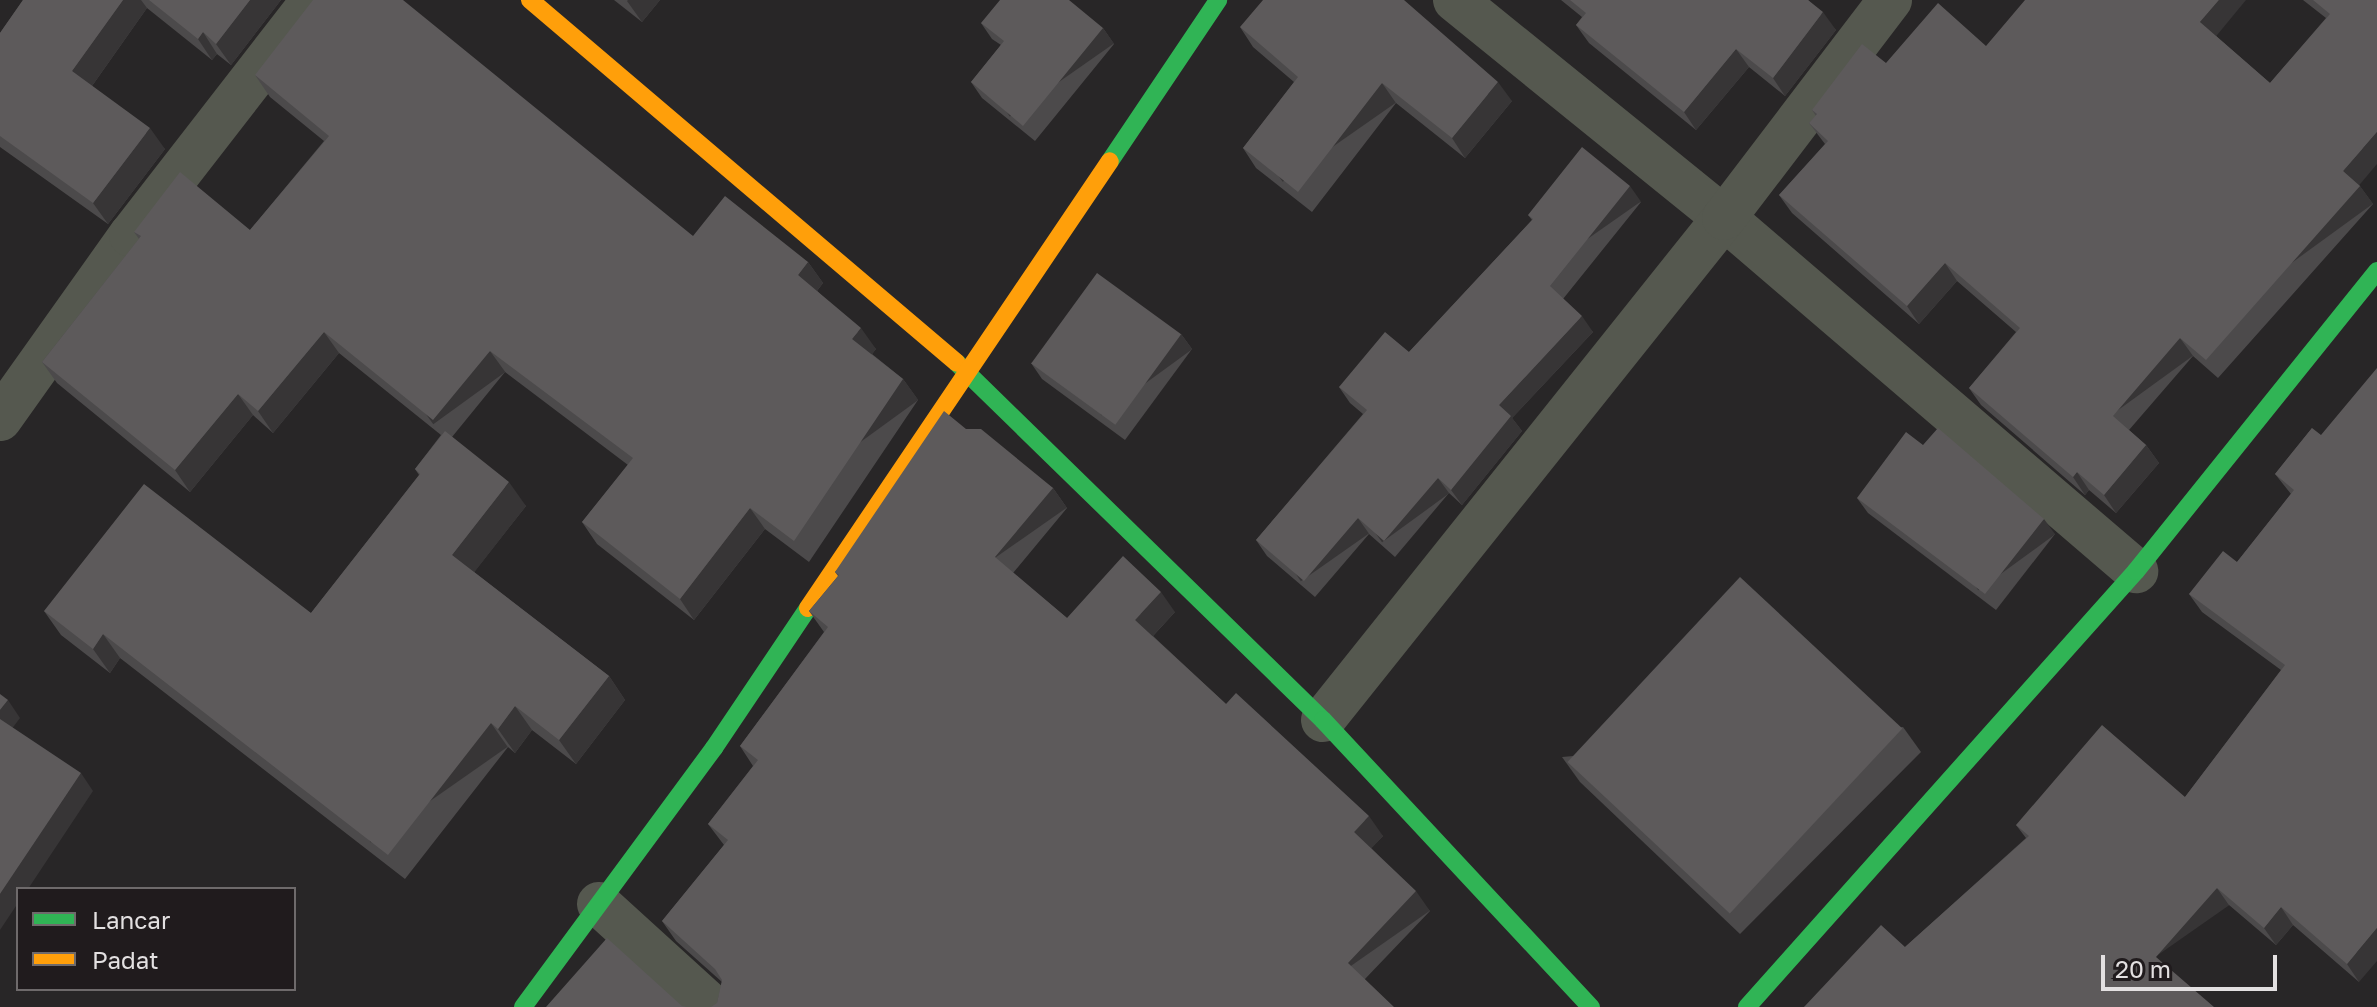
<!DOCTYPE html>
<style>
body{margin:0}
#map{position:relative;width:2377px;height:1007px;overflow:hidden;background:#282627;font-family:"Golos Text",sans-serif}
div>[style]{position:absolute}
.street>*{height:44px;margin:-22px;padding:0 22px;transform-origin:22px;border-radius:22px;background:#55584f}
.fast>*{height:18px;margin:-9px;padding:0 9px;transform-origin:9px;border-radius:9px;background:#30b455}
.slow>*{height:18px;margin:-9px;padding:0 9px;transform-origin:9px;border-radius:9px;background:#ff9f0a}
.wall>*{inset:0;background:#4c4a4b}
.shaded-wall>*{inset:0;background:#373536;transform-origin:0 0}
.building>*{inset:0;background:#5d5a5b;transform-origin:0 0}
span{translate:-50% -50%;white-space:nowrap;text-align:center;line-height:1.15;-webkit-text-stroke:6px #201b1d;paint-order:stroke}
.legend{position:absolute;left:16px;top:887px;width:280px;height:104px;box-sizing:border-box;background:#201b1d;border:2px solid #6e6a6b;margin:0;padding:10px 14px;list-style:none;font-size:24px;color:#e3e0e1}
.legend li{display:flex;align-items:center;gap:16px;height:40px}
.legend b{width:40px;border:2px solid #6e6a6b}
.scale{position:absolute;left:2101px;top:955px;width:176px;height:36px;box-sizing:border-box;border:4px solid #e3e0e1;border-top:0;padding-left:10px;font-size:24px;line-height:28px;white-space:nowrap;color:#e3e0e1;-webkit-text-stroke:6px #201b1d;paint-order:stroke}
</style>
<div id="map">
<div class="street">
<i style="left:1455px;top:0;width:346px;rotate:39deg"></i>
<i style="left:1724px;top:218px;width:543px;rotate:40.59deg"></i>
<i style="left:0;top:419px;width:226px;rotate:-54.6deg"></i>
<i style="left:131px;top:235px;width:297px;rotate:-52.2deg"></i>
<i style="left:1323px;top:720px;width:642px;rotate:-51.38deg"></i>
<i style="left:1724px;top:218px;width:274px;rotate:-52.7deg"></i>
<i style="left:599px;top:904px;width:153px;rotate:42.3deg"></i>
</div>
<div class="fast">
<i style="left:1110px;top:161px;width:194px;rotate:-56.1deg"></i>
<i style="left:957px;top:363px;width:511px;rotate:44.29deg"></i>
<i style="left:1323px;top:720px;width:393px;rotate:47deg"></i>
<i style="left:523px;top:1007px;width:322px;rotate:-53.6deg"></i>
<i style="left:714px;top:748px;width:169px;rotate:-56.1deg"></i>
<i style="left:1747px;top:1007px;width:584px;rotate:-48.26deg"></i>
<i style="left:2136px;top:571px;width:385px;rotate:-51.2deg"></i>
</div>
<div class="slow">
<i style="left:530px;top:0;width:560px;rotate:40.37deg"></i>
<i style="left:808px;top:608px;width:539px;rotate:-55.96deg"></i>
</div>
<div class="wall">
<i style="clip-path:polygon(23px 0,281px 0,231px 65px,217px 54px,212px 60px,147px 8px,92px 86px,165px 149px,108px 224px,0 147px,0 33px)"></i>
<i style="clip-path:polygon(614px 0,660px 0,642px 22px)"></i>
<i style="clip-path:polygon(1561px 0,1808px 0,1836px 30px,1785px 96px,1749px 67px,1696px 130px,1589px 43px,1576px 25px,1582px 17px)"></i>
<i style="clip-path:polygon(2303px 0,2377px 0,2359px 185px,2373px 204px,2218px 378px,2193px 356px,2129px 430px,2146px 445px,2159px 463px,2116px 513px,2089px 490px,2085px 495px,1981px 405px,1969px 388px,2016px 332px,1957px 281px,1919px 324px,1792px 213px,1779px 195px,1825px 144px,1809px 123px,1816px 116px,1812px 110px,1886px 63px,1986px 46px,2216px 36px,2270px 83px,2326px 18px)"></i>
<i style="clip-path:polygon(981px 23px,1103px 28px,1114px 44px,1035px 141px,982px 98px,971px 82px,1001px 45px,992px 39px)"></i>
<i style="clip-path:polygon(1240px 27px,1512px 101px,1465px 158px,1396px 103px,1312px 212px,1256px 168px,1243px 148px,1294px 82px,1253px 47px)"></i>
<i style="clip-path:polygon(255px 75px,693px 236px,808px 262px,823px 283px,817px 291px,876px 349px,872px 354px,903px 379px,918px 400px,809px 562px,765px 529px,694px 620px,597px 544px,582px 522px,628px 465px,505px 372px,452px 437px,526px 506px,474px 572px,609px 676px,625px 700px,576px 764px,532px 730px,515px 753px,508px 747px,405px 879px,120px 658px,110px 673px,61px 635px,44px 611px,311px 613px,419px 475px,415px 469px,441px 435px,339px 353px,273px 433px,253px 415px,190px 492px,57px 383px,42px 362px,139px 239px,134px 232px,250px 230px,324px 141px,270px 97px)"></i>
<i style="clip-path:polygon(1641px 202px,1563px 299px,1593px 332px,1512px 418px,1522px 431px,1462px 505px,1449px 493px,1395px 557px,1369px 534px,1315px 597px,1267px 556px,1256px 540px,1363px 414px,1350px 403px,1339px 387px,1409px 352px,1532px 220px,1528px 215px)"></i>
<i style="clip-path:polygon(1181px 334px,1192px 349px,1125px 440px,1042px 379px,1031px 363px)"></i>
<i style="clip-path:polygon(2312px 428px,2359px 982px,2293px 925px,2276px 945px,2229px 905px,1804px 1007px,1905px 947px,2026px 838px,2016px 825px,2185px 797px,2281px 670px,2202px 612px,2189px 594px,2237px 562px,2291px 494px,2275px 474px)"></i>
<i style="clip-path:polygon(966px 429px,1053px 488px,1067px 508px,1013px 573px,1067px 618px,1175px 612px,1153px 636px,1226px 704px,1383px 836px,1371px 848px,1430px 911px,1365px 979px,717px 1003px,722px 982px,676px 941px,662px 921px,724px 845px,708px 824px,753px 766px,740px 746px,824px 632px,809px 611px,838px 576px,835px 572px)"></i>
<i style="clip-path:polygon(1857px 498px,2055px 534px,1996px 610px,1868px 513px)"></i>
<i style="clip-path:polygon(1903px 727px,1921px 752px,1740px 934px,1580px 782px,1562px 757px)"></i>
</div>
<div class="shaded-wall">
<i style="clip-path:polygon(123px 0,141px 0,147px 8px,87px 93px,72px 71px)"></i>
<i style="clip-path:polygon(250px 0,281px 0,231px 65px,216px 44px)"></i>
<i style="clip-path:polygon(628px 0,660px 0,642px 22px,627px 1px)"></i>
<i style="clip-path:polygon(2219px 0,2246px 0,2213px 40px,2200px 22px)"></i>
<i style="clip-path:polygon(1823px 12px,1836px 30px,1785px 96px,1773px 78px)"></i>
<i style="left:1103px;top:28px;width:19px;height:127px;rotate:55deg"></i>
<i style="clip-path:polygon(203px 32px,217px 54px,212px 60px,198px 39px)"></i>
<i style="clip-path:polygon(1736px 49px,1749px 67px,1696px 130px,1684px 112px)"></i>
<i style="clip-path:polygon(1498px 82px,1512px 101px,1465px 158px,1452px 138px)"></i>
<i style="left:1382px;top:83px;width:24px;height:138px;rotate:55deg"></i>
<i style="clip-path:polygon(150px 128px,165px 149px,108px 224px,93px 203px)"></i>
<i style="clip-path:polygon(2377px 132px,2377px 164px,2356px 189px,2343px 171px)"></i>
<i style="left:1630px;top:186px;width:19px;height:128px;rotate:55deg"></i>
<i style="left:2360px;top:186px;width:22px;height:232px;rotate:54deg"></i>
<i style="clip-path:polygon(808px 262px,823px 283px,813px 296px,798px 275px)"></i>
<i style="clip-path:polygon(1945px 263px,1957px 281px,1919px 324px,1907px 306px)"></i>
<i style="clip-path:polygon(1582px 316px,1593px 332px,1512px 418px,1522px 431px,1462px 505px,1451px 490px,1499px 405px)"></i>
<i style="clip-path:polygon(861px 328px,876px 349px,867px 360px,852px 339px)"></i>
<i style="clip-path:polygon(324px 332px,339px 353px,273px 433px,258px 411px)"></i>
<i style="left:1181px;top:334px;width:19px;height:112px;rotate:54deg"></i>
<i style="left:2180px;top:338px;width:22px;height:103px;rotate:54deg"></i>
<i style="left:490px;top:351px;width:26px;height:89px;rotate:54deg"></i>
<i style="left:903px;top:379px;width:26px;height:195px;rotate:54deg"></i>
<i style="clip-path:polygon(238px 394px,253px 415px,190px 492px,175px 470px)"></i>
<i style="clip-path:polygon(2146px 445px,2159px 463px,2116px 513px,2104px 495px)"></i>
<i style="clip-path:polygon(2077px 472px,2089px 490px,2085px 495px,2073px 477px)"></i>
<i style="left:1438px;top:478px;width:19px;height:83px;rotate:54deg"></i>
<i style="clip-path:polygon(509px 482px,526px 506px,469px 579px,452px 555px)"></i>
<i style="left:1053px;top:488px;width:24px;height:90px;rotate:55deg"></i>
<i style="clip-path:polygon(750px 508px,765px 529px,694px 620px,680px 599px)"></i>
<i style="left:1358px;top:518px;width:19px;height:83px;rotate:55deg"></i>
<i style="left:2044px;top:519px;width:19px;height:95px;rotate:54deg"></i>
<i style="clip-path:polygon(1161px 592px,1175px 612px,1149px 640px,1135px 620px)"></i>
<i style="clip-path:polygon(103px 634px,120px 658px,110px 673px,93px 649px)"></i>
<i style="clip-path:polygon(609px 676px,625px 700px,576px 764px,559px 740px)"></i>
<i style="clip-path:polygon(8px 700px,20px 718px,8px 734px,0 723px,0 710px)"></i>
<i style="clip-path:polygon(515px 706px,532px 730px,515px 753px,498px 729px)"></i>
<i style="left:491px;top:723px;width:29px;height:167px;rotate:55deg"></i>
<i style="clip-path:polygon(81px 773px,93px 791px,28px 889px,18px 889px,18px 903px,0 930px,0 894px)"></i>
<i style="clip-path:polygon(1369px 816px,1383px 836px,1368px 852px,1354px 832px)"></i>
<i style="left:2217px;top:888px;width:21px;height:92px;rotate:55deg"></i>
<i style="left:1416px;top:891px;width:24px;height:99px;rotate:55deg"></i>
<i style="clip-path:polygon(2281px 907px,2293px 925px,2276px 945px,2264px 928px)"></i>
<i style="clip-path:polygon(2377px 928px,2377px 961px,2359px 982px,2347px 964px)"></i>
</div>
<div class="building">
<i style="clip-path:polygon(23px 0,123px 0,72px 71px,150px 128px,93px 203px,0 136px,0 33px)"></i>
<i style="clip-path:polygon(149px 0,250px 0,216px 44px,203px 32px,198px 39px)"></i>
<i style="clip-path:polygon(313px 0,403px 0,693px 236px,725px 196px,808px 262px,798px 275px,861px 328px,852px 339px,903px 379px,794px 541px,750px 508px,680px 599px,582px 522px,633px 458px,490px 351px,433px 420px,324px 332px,258px 411px,238px 394px,175px 470px,42px 362px,141px 236px,134px 232px,180px 172px,250px 230px,329px 136px,255px 75px)"></i>
<i style="clip-path:polygon(1000px 0,1069px 0,1103px 28px,1023px 126px,971px 82px,1004px 41px,981px 23px)"></i>
<i style="clip-path:polygon(1263px 0,1404px 0,1498px 82px,1452px 138px,1382px 83px,1298px 192px,1243px 148px,1298px 77px,1240px 27px)"></i>
<i style="clip-path:polygon(1570px 0,1808px 0,1823px 12px,1773px 78px,1736px 49px,1684px 112px,1576px 25px,1586px 13px)"></i>
<i style="clip-path:polygon(2025px 0,2219px 0,2200px 22px,2270px 83px,2330px 14px,2313px 0,2377px 0,2377px 132px,2343px 171px,2360px 186px,2206px 360px,2180px 338px,2113px 416px,2146px 445px,2104px 495px,2077px 472px,2073px 477px,1969px 388px,2020px 328px,1945px 263px,1907px 306px,1779px 195px,1828px 141px,1809px 123px,1817px 114px,1812px 110px,1862px 44px,1886px 63px,1938px 3px,1986px 46px)"></i>
<i style="clip-path:polygon(1582px 147px,1630px 186px,1550px 286px,1582px 316px,1499px 405px,1511px 416px,1451px 490px,1438px 478px,1384px 541px,1358px 518px,1304px 581px,1256px 540px,1367px 410px,1339px 387px,1385px 332px,1409px 352px,1533px 219px,1528px 215px)"></i>
<i style="left:1097px;top:273px;width:104px;height:112px;rotate:36deg"></i>
<i style="clip-path:polygon(2377px 368px,2377px 928px,2347px 964px,2281px 907px,2264px 928px,2217px 888px,2156px 957px,2214px 1007px,1804px 1007px,1881px 925px,1905px 947px,2029px 836px,2016px 825px,2102px 725px,2185px 797px,2285px 665px,2189px 594px,2223px 551px,2237px 562px,2294px 490px,2275px 474px,2312px 428px,2321px 435px)"></i>
<i style="clip-path:polygon(944px 411px,966px 429px,981px 429px,1053px 488px,995px 557px,1067px 618px,1123px 556px,1161px 592px,1135px 620px,1226px 704px,1236px 693px,1369px 816px,1354px 832px,1416px 891px,1348px 963px,1394px 1007px,711px 1007px,717px 1003px,722px 980px,715px 969px,662px 921px,728px 840px,708px 824px,758px 760px,740px 746px,828px 627px,809px 611px,839px 575px,835px 572px)"></i>
<i style="clip-path:polygon(1938px 428px,2044px 519px,1985px 594px,1857px 498px,1906px 432px,1923px 445px)"></i>
<i style="clip-path:polygon(445px 431px,509px 482px,452px 555px,609px 676px,559px 740px,515px 706px,498px 729px,491px 723px,388px 855px,103px 634px,93px 649px,44px 611px,144px 484px,311px 613px,420px 474px,415px 469px)"></i>
<i style="left:1740px;top:577px;width:222px;height:253px;rotate:43deg"></i>
<i style="clip-path:polygon(0 694px,8px 700px,0 710px)"></i>
<i style="clip-path:polygon(0 719px,81px 773px,0 894px)"></i>
<i style="clip-path:polygon(607px 938px,682px 1006px,687px 1007px,546px 1007px)"></i>
</div>
<ul class="legend">
<li><b style="height:10px;background:#30b455"></b>Lancar</li>
<li><b style="height:10px;background:#ff9f0a"></b>Padat</li>
</ul>
<div class="scale">20 m</div>
</div>
